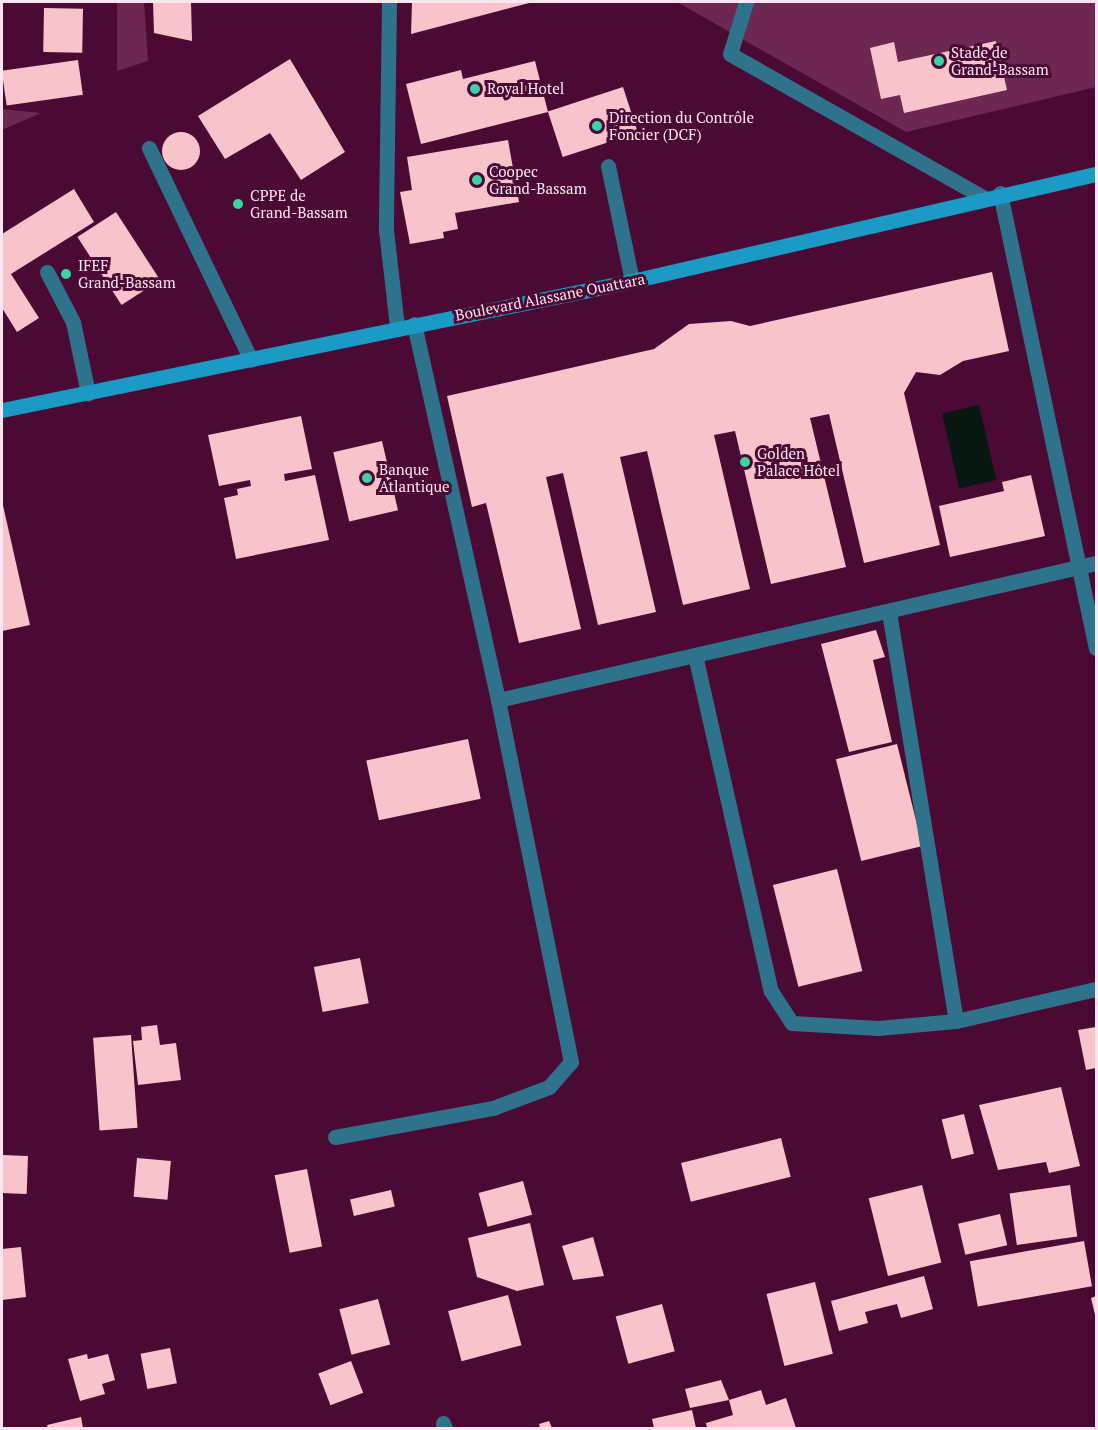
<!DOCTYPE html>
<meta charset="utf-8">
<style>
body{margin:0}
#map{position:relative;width:1098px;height:1430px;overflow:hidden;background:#4b0a33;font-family:"PT Serif",serif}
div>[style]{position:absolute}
.green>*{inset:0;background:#6c2850}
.water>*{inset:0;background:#091711;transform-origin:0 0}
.building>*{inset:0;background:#f9c3cc;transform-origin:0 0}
.round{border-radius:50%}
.lane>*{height:15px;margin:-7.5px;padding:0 7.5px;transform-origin:7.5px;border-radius:7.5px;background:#2f728c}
.street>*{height:15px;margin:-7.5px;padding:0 7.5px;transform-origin:7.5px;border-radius:7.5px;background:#2f728c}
.secondary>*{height:15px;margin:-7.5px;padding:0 7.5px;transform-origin:7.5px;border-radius:7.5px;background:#1a9ac4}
.dots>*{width:16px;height:16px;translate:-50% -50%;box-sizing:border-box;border:3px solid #4b0a33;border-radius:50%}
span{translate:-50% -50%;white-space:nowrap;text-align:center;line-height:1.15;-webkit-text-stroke:6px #4b0a33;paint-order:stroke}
.poi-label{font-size:15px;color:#fee5f1}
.left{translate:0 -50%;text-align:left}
.street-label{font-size:15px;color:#fee5f1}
.frame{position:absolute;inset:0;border:3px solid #fee5f1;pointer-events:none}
</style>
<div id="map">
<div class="green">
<i style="clip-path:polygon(117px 2px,144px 2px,148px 61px,117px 71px)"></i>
<i style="clip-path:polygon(677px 2px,1096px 2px,1096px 87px,906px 132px)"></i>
<i style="clip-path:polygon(2px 109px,41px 113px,2px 130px)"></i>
</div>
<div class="water">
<i style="left:979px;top:405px;width:77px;height:38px;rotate:77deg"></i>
</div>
<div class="building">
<i style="clip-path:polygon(153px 2px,191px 2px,192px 41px,154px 33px)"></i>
<i style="clip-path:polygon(412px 2px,533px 2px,411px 34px)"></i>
<i style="left:44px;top:8px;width:39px;height:44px;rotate:1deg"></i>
<i style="clip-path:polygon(996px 41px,1007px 90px,904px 113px,900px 95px,881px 99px,870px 48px,894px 42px,898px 62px)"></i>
<i style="clip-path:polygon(290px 59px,345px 152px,301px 180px,270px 133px,225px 159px,198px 116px)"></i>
<i style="left:78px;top:60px;width:35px;height:77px;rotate:82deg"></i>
<i style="clip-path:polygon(535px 61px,548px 112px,421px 144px,406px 84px,461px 70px,463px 79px)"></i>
<i style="left:623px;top:87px;width:48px;height:79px;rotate:72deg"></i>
<i class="round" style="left:162px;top:132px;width:38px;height:38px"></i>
<i style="clip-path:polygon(508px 140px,519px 202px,455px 213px,458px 229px,443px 232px,444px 238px,410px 244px,400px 192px,412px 190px,407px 157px)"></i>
<i style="clip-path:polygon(74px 189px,94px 222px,11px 274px,39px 318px,17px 332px,2px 308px,2px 234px)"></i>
<i style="left:116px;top:212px;width:81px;height:46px;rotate:57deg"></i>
<i style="clip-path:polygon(992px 272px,1009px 351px,963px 361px,940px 375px,916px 372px,904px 393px,940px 545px,864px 563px,829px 414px,810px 418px,846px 567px,771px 584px,735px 431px,714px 435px,750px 589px,683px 605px,647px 451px,620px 457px,656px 612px,598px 625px,563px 473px,546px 477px,581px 629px,519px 643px,486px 503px,472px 507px,447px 396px,654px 349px,689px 324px,731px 321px,750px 326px)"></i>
<i style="clip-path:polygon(301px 416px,312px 469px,284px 474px,285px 481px,315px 475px,329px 540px,236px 559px,224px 498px,238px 495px,237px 489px,251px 486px,250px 480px,219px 486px,208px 435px)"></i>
<i style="left:382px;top:441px;width:71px;height:50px;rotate:77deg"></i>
<i style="clip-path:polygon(1031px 475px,1045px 536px,950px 557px,939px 506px,1004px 491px,1002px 482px)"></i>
<i style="clip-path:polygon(2px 501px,30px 625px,2px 631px)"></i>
<i style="clip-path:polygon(876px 630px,885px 657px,873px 660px,892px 742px,849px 752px,821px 644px)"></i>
<i style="left:468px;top:739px;width:61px;height:104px;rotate:78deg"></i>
<i style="left:897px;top:744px;width:105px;height:63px;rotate:76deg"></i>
<i style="left:837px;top:869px;width:105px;height:66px;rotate:76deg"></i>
<i style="left:360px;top:958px;width:46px;height:47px;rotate:79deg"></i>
<i style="clip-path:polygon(157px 1025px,160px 1045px,176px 1043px,181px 1080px,138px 1085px,133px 1041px,142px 1040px,141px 1027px)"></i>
<i style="clip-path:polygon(1096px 1027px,1096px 1068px,1086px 1070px,1078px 1030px)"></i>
<i style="left:131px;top:1035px;width:93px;height:38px;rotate:86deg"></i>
<i style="clip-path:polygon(1061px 1087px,1080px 1166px,1049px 1173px,1046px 1162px,998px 1170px,979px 1105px)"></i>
<i style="left:964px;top:1114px;width:41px;height:23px;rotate:76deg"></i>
<i style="left:781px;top:1138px;width:40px;height:103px;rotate:76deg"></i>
<i style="left:2px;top:1155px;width:26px;height:38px;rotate:2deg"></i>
<i style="left:137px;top:1158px;width:34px;height:39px;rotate:5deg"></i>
<i style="left:307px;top:1169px;width:79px;height:33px;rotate:79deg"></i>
<i style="left:523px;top:1181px;width:35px;height:46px;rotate:75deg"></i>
<i style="left:922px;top:1185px;width:80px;height:55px;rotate:76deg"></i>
<i style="left:1070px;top:1185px;width:52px;height:61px;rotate:82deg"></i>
<i style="left:391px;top:1190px;width:17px;height:42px;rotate:77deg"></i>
<i style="left:1000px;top:1214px;width:32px;height:43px;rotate:77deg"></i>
<i style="clip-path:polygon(530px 1223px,544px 1285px,517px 1291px,477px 1277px,468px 1238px)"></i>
<i style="clip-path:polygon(593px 1237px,604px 1276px,573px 1280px,562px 1246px)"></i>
<i style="left:1084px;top:1241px;width:46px;height:116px;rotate:80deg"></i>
<i style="clip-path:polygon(21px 1247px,26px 1297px,2px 1300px,2px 1249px)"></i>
<i style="clip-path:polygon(924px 1276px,933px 1309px,901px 1318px,897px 1304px,865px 1312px,868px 1323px,839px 1331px,831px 1301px)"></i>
<i style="left:815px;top:1282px;width:74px;height:50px;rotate:76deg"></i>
<i style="left:508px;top:1295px;width:52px;height:62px;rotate:75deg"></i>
<i style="clip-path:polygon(1096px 1296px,1096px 1319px,1091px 1298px)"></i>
<i style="left:378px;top:1299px;width:47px;height:40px;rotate:75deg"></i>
<i style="left:662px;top:1304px;width:49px;height:48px;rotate:75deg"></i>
<i style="left:170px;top:1348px;width:36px;height:30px;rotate:79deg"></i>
<i style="clip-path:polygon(87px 1354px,88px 1359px,108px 1354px,115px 1380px,102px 1384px,105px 1394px,80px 1401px,68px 1359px)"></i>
<i style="left:351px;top:1361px;width:34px;height:35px;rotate:69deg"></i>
<i style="clip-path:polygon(721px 1380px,729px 1400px,690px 1408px,685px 1389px)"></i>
<i style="clip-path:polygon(761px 1390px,766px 1405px,786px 1398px,796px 1428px,707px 1428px,706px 1423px,733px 1415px,729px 1400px)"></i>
<i style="clip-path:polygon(692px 1410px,696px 1428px,654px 1428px,652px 1419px)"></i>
<i style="clip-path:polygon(81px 1417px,83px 1428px,48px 1428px,47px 1425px)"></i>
<i style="clip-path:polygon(549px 1421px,552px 1428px,540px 1428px,539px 1424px)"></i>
</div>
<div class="lane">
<i style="left:746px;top:2px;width:54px;rotate:107.1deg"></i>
<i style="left:730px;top:54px;width:291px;rotate:29.5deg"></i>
<i style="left:149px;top:148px;width:235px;rotate:64.3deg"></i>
<i style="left:608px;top:166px;width:117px;rotate:78.2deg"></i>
<i style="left:47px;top:272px;width:56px;rotate:62.5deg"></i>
<i style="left:73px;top:322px;width:73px;rotate:78.1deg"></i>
</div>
<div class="street">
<i style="left:389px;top:2px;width:228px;rotate:90.8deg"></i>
<i style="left:386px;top:230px;width:97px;rotate:83.5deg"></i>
<i style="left:1000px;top:193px;width:465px;rotate:78.1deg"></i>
<i style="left:414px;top:324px;width:385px;rotate:77.4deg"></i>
<i style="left:498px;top:700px;width:613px;rotate:-12.9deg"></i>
<i style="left:889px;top:612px;width:414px;rotate:80.7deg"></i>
<i style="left:695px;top:655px;width:344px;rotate:77.3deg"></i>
<i style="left:771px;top:991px;width:38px;rotate:57deg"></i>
<i style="left:792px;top:1023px;width:86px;rotate:3.3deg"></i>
<i style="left:878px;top:1028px;width:78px;rotate:-5.1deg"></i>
<i style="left:956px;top:1021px;width:144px;rotate:-12.9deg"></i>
<i style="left:335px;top:1137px;width:161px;rotate:-10.4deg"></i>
<i style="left:493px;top:1108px;width:60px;rotate:-20.6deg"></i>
<i style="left:549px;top:1087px;width:33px;rotate:-49deg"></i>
<i style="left:571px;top:1062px;width:369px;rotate:-101.4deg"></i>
<i style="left:443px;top:1423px;width:5px;rotate:68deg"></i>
</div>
<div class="secondary">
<i style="left:2px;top:410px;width:643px;rotate:-11.57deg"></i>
<i style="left:632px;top:281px;width:476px;rotate:-13deg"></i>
</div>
<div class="dots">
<i style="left:939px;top:61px;background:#3cd4a4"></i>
<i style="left:475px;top:89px;background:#3cd4a4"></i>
<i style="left:597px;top:126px;background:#3cd4a4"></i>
<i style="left:477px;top:180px;background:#3cd4a4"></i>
<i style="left:238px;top:204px;background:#3cd4a4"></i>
<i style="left:66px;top:274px;background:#3cd4a4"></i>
<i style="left:745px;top:462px;background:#3cd4a4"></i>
<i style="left:367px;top:478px;background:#3cd4a4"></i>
</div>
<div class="poi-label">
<span class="left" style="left:951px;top:61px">Stade de<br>Grand-Bassam</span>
<span class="left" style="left:487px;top:89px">Royal Hotel</span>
<span class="left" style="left:609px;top:126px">Direction du Contrôle<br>Foncier (DCF)</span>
<span class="left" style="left:489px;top:180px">Coopec<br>Grand-Bassam</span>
<span class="left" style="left:250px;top:204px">CPPE de<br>Grand-Bassam</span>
<span class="left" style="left:78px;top:274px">IFEF<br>Grand-Bassam</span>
<span class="left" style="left:757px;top:462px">Golden<br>Palace Hôtel</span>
<span class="left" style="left:379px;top:478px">Banque<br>Atlantique</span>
</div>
<div class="street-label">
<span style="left:550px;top:297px;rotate:-11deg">Boulevard Alassane Ouattara</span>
</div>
<div class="frame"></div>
</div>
